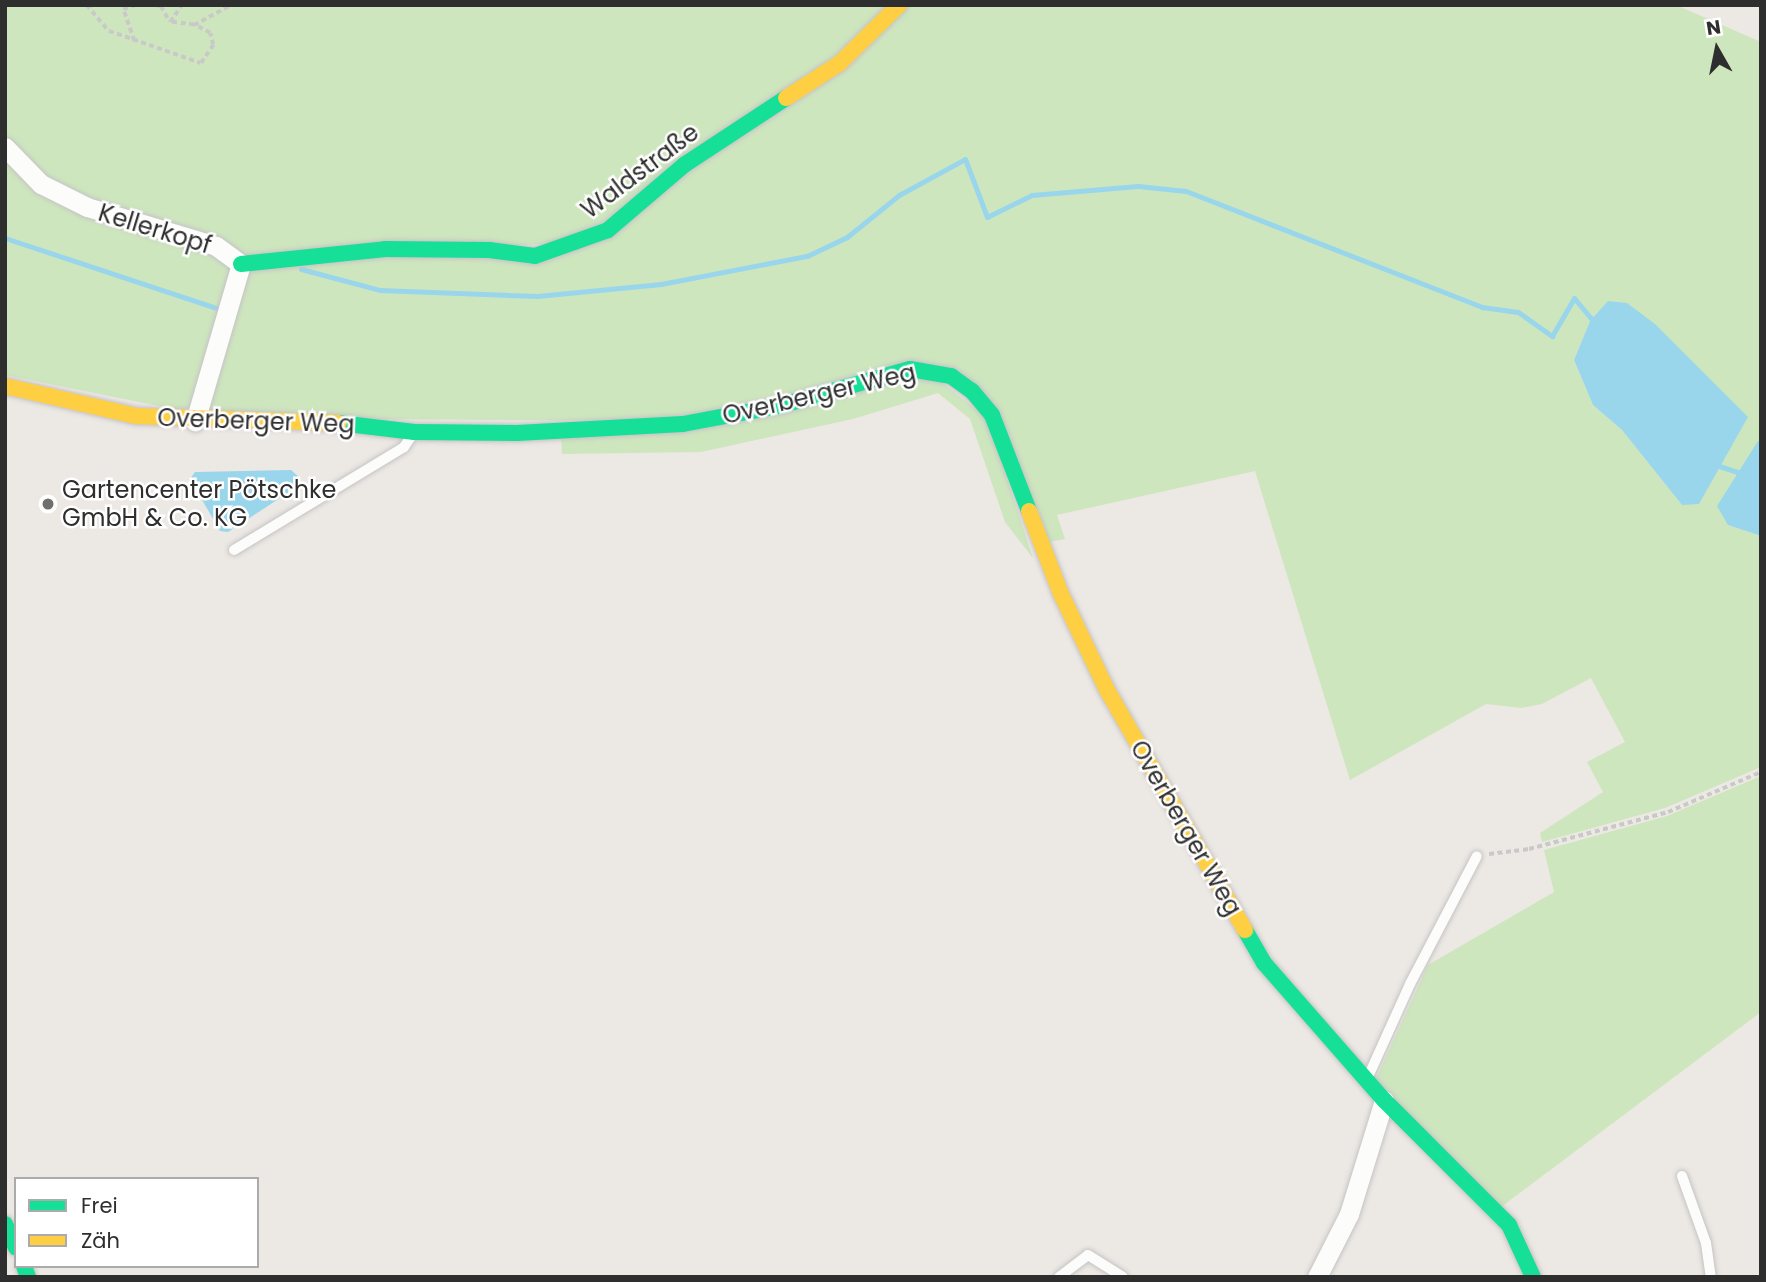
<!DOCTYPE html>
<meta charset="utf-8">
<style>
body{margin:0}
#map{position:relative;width:1766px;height:1282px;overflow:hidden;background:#ece8e4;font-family:Poppins,sans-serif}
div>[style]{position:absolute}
.green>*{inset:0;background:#cee6be}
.water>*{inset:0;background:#99d6ec}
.stream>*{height:5px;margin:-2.5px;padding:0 2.5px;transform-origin:2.5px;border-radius:2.5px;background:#99d6ec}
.path>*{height:3.5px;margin-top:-1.75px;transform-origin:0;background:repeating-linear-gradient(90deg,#c9c9c8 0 5px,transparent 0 8.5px)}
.roads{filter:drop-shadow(0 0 2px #c5c4c5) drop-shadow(0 0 2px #c5c4c5)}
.lane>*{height:10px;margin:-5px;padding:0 5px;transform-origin:5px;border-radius:5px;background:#fcfcfb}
.street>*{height:19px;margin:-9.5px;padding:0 9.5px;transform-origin:9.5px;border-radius:9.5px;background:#fcfcfb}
.fast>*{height:16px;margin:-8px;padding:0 8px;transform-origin:8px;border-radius:8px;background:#16e098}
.slow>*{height:16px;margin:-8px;padding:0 8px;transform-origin:8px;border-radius:8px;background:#ffcf43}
.dots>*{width:19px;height:19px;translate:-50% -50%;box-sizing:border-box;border:4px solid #fff;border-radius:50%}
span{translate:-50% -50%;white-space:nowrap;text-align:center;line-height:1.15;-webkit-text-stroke:5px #fff;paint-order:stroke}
.street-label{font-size:24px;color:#2e2e2e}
.poi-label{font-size:24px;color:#2e2e2e}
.left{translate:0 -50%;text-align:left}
.frame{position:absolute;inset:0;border:7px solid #2e2e2e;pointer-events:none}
.legend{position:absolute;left:14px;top:1177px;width:245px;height:91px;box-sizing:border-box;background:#fff;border:2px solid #ababab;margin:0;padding:9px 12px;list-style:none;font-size:21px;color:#2e2e2e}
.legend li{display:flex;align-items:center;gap:14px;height:35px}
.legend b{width:35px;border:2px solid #ababab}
.north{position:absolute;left:1682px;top:14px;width:70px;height:70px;-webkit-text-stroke:5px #fff;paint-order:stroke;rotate:351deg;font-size:19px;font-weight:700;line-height:28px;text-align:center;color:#2e2e2e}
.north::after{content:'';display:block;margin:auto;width:24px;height:32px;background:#2e2e2e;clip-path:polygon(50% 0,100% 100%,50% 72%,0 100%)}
</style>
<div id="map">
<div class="green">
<i style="clip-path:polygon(5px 5px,893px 5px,838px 60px,574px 242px,242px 261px,42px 182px,5px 142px)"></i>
<i style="clip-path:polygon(evenodd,903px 5px,1676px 5px,1761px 42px,1761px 441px,1728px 525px,1761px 536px,1761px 767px,1665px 808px,1542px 842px,1540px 833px,1603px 792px,1587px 762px,1625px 742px,1591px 678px,1542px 704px,1521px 708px,1486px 704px,1350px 780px,1255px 471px,1057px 515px,1065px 539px,1044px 543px,994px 414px,951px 371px,681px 421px,201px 418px,243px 266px,577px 245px,903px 5px,1590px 321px,1713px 384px,1747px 417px,1682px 505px,1622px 430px,1593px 405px,1574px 360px,1590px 321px)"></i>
<i style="clip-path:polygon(5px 152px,39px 187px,214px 248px,236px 266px,189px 412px,5px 375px)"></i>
<i style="clip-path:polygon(931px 374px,987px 418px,1033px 558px,1005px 522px,970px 419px,938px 393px,853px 419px,701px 452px,562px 454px,561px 437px)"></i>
<i style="clip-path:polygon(1761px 776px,1761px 1012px,1501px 1207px,1375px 1081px,1428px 965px,1554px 892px,1544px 850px,1667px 816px)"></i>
</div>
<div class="water">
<i style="clip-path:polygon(1608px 301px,1627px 303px,1655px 324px,1748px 417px,1699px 504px,1682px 505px,1622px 430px,1593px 405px,1574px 360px,1590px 321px)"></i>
<i style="clip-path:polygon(1758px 441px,1761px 441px,1761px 536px,1728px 525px,1717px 506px)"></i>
<i style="clip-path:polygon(291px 470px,300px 478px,297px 487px,228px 532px,220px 531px,190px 479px,195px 472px)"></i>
</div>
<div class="stream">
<i style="left:5px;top:238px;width:223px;rotate:18.3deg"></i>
<i style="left:301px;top:269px;width:82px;rotate:14.9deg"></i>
<i style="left:380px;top:290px;width:157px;rotate:2.2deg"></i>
<i style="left:537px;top:296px;width:125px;rotate:-5.5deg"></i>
<i style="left:661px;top:284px;width:149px;rotate:-10.9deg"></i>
<i style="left:807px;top:256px;width:44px;rotate:-25.4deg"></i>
<i style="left:847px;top:237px;width:67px;rotate:-38.9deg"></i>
<i style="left:899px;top:195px;width:75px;rotate:-28.6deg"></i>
<i style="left:965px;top:159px;width:62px;rotate:69.2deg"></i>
<i style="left:987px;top:217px;width:50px;rotate:-26.1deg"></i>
<i style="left:1032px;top:195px;width:106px;rotate:-4.9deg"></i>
<i style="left:1138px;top:186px;width:48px;rotate:5.9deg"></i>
<i style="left:1186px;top:191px;width:318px;rotate:21.4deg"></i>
<i style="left:1482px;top:307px;width:36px;rotate:8deg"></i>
<i style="left:1518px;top:312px;width:42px;rotate:35.2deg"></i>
<i style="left:1552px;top:336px;width:44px;rotate:-59.9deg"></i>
<i style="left:1574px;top:298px;width:33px;rotate:50deg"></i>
<i style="left:1716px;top:465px;width:28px;rotate:18deg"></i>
</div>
<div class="path">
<i style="left:87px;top:5px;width:34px;rotate:50deg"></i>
<i style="left:109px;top:31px;width:97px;rotate:19.2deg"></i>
<i style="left:201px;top:63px;width:22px;rotate:-56deg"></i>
<i style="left:213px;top:45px;width:12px;rotate:-104deg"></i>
<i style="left:210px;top:33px;width:18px;rotate:-153deg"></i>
<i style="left:194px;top:25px;width:24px;rotate:-173deg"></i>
<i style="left:170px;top:22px;width:21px;rotate:-55deg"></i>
<i style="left:155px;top:5px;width:6px;rotate:9deg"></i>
<i style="left:161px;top:6px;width:18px;rotate:61deg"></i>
<i style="left:187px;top:5px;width:4px"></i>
<i style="left:194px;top:25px;width:42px;rotate:-28.4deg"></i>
<i style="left:134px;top:41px;width:34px;rotate:-109deg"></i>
<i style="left:123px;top:9px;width:13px;rotate:-18deg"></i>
<i style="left:1489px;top:854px;width:40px;rotate:-7.1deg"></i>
<i style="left:1529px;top:849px;width:144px;rotate:-14.9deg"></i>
<i style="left:1668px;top:812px;width:101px;rotate:-23.3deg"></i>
</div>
<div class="roads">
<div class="lane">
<i style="left:234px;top:550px;width:199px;rotate:-31.2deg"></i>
<i style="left:404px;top:447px;width:14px;rotate:-56deg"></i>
<i style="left:1368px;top:1077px;width:102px;rotate:-65.7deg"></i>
<i style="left:1410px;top:984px;width:144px;rotate:-62.4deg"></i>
<i style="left:1682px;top:1176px;width:71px;rotate:70.3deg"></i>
<i style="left:1706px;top:1243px;width:34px;rotate:82deg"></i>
<i style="left:1059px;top:1277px;width:36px;rotate:-37deg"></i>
<i style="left:1088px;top:1255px;width:41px;rotate:32.2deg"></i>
</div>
<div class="street">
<i style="left:5px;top:147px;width:52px;rotate:45.8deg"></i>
<i style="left:41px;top:184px;width:51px;rotate:26.6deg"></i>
<i style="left:87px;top:207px;width:135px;rotate:16.8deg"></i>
<i style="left:216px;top:246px;width:31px;rotate:36deg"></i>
<i style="left:241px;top:264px;width:164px;rotate:106.3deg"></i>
<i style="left:1317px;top:1277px;width:71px;rotate:-63.1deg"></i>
<i style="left:1349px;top:1214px;width:119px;rotate:-72.9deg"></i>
</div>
<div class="fast">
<i style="left:241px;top:264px;width:145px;rotate:-5.9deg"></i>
<i style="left:385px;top:249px;width:104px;rotate:0.6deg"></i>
<i style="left:489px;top:250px;width:46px;rotate:7.4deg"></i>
<i style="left:535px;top:256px;width:77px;rotate:-19.6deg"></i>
<i style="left:608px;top:230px;width:100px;rotate:-40.5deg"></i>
<i style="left:684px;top:165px;width:122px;rotate:-33.3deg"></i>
<i style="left:339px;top:423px;width:76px;rotate:6.8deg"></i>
<i style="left:414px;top:432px;width:103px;rotate:0.6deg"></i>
<i style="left:517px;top:433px;width:166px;rotate:-3.1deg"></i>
<i style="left:683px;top:424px;width:98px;rotate:-10.6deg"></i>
<i style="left:779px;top:406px;width:136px;rotate:-15.8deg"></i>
<i style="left:910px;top:369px;width:42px;rotate:9.7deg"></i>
<i style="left:951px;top:376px;width:26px;rotate:36deg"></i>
<i style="left:972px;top:391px;width:31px;rotate:50deg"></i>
<i style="left:992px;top:415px;width:103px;rotate:68.9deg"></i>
<i style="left:1245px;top:930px;width:38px;rotate:60deg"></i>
<i style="left:1264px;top:963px;width:182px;rotate:48.8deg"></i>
<i style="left:1384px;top:1100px;width:177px;rotate:45deg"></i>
<i style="left:1509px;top:1225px;width:57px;rotate:65.2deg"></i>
<i style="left:5px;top:1224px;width:26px;rotate:65deg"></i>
<i style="left:24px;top:1266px;width:12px;rotate:70deg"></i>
</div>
<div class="slow">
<i style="left:786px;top:98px;width:64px;rotate:-32.9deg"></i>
<i style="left:840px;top:63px;width:83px;rotate:-44.5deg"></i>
<i style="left:5px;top:386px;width:134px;rotate:12.9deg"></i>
<i style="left:136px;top:416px;width:203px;rotate:2deg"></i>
<i style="left:1029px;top:511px;width:89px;rotate:68.9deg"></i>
<i style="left:1061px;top:594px;width:106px;rotate:64.4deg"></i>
<i style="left:1107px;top:690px;width:277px;rotate:60.1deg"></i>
</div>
</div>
<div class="dots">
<i style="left:48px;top:504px;background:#706f6e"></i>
</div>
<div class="street-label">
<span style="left:640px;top:171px;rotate:-37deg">Waldstraße</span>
<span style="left:155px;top:229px;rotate:17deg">Kellerkopf</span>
<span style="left:819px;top:394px;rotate:-13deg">Overberger Weg</span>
<span style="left:256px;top:421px;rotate:2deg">Overberger Weg</span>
<span style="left:1186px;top:828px;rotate:60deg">Overberger Weg</span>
</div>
<div class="poi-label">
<span class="left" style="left:62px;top:504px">Gartencenter Pötschke<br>GmbH &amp; Co. KG</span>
</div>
<div class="frame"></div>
<ul class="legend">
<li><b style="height:9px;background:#16e098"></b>Frei</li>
<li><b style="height:9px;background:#ffcf43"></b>Zäh</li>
</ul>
<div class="north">N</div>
</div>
